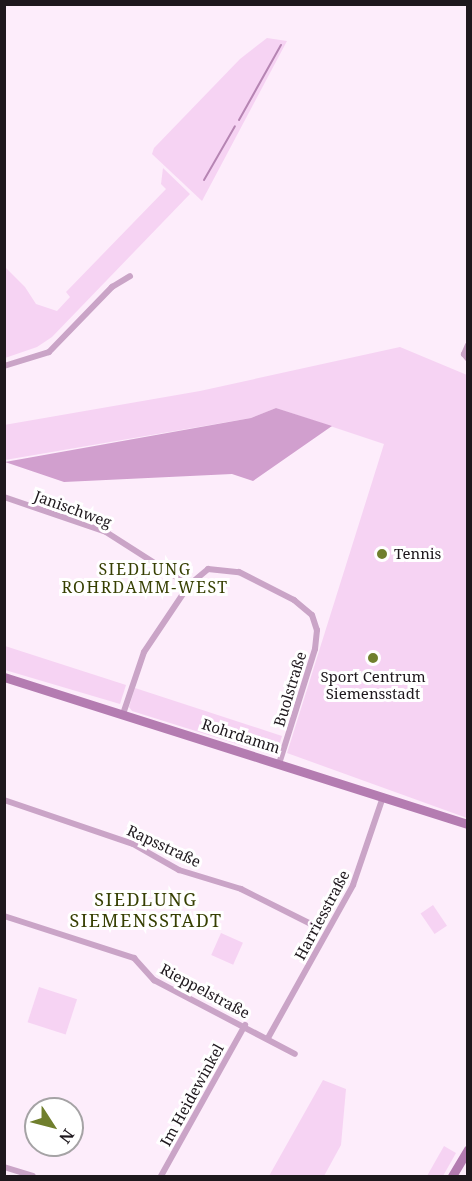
<!DOCTYPE html>
<meta charset="utf-8">
<style>
body{margin:0}
#map{position:relative;width:472px;height:1181px;overflow:hidden;background:#fdedfb;font-family:"Noto Serif",serif}
div>[style]{position:absolute}
.green>*{inset:0;background:#f6d3f3;transform-origin:0 0}
.forest>*{inset:0;background:#d19fce}
.stream>*{height:2px;margin:-1px;padding:0 1px;transform-origin:1px;border-radius:1px;background:#b685b3}
.minor-tunnel>*{height:6px;margin-top:-3px;transform-origin:0;background:repeating-linear-gradient(90deg,#dccdda 0 6px,transparent 0 9px)}
.minor>*{height:6px;margin:-3px;padding:0 3px;transform-origin:3px;border-radius:3px;background:#caa4c7}
.secondary>*{height:9px;margin:-4.5px;padding:0 4.5px;transform-origin:4.5px;border-radius:4.5px;background:#b47cb1}
.dots>*{width:16px;height:16px;translate:-50% -50%;box-sizing:border-box;border:3px solid #fff;border-radius:50%}
span{translate:-50% -50%;white-space:nowrap;text-align:center;line-height:1.15;-webkit-text-stroke:6px #fff;paint-order:stroke}
.street-label{font-size:15px;color:#1e181d}
.poi-label{font-size:15px;color:#1e181d}
.left{translate:0 -50%;text-align:left}
.neighbourhood-label{font-size:16px;color:#374003;letter-spacing:1.5px}
.quarter-label{font-size:18px;color:#374003;letter-spacing:1.5px}
.frame{position:absolute;inset:0;border:6px solid #1e181d;pointer-events:none}
.north{position:absolute;left:24px;top:1097px;width:60px;height:60px;box-sizing:border-box;background:#fff;border:2px solid #a5a3a5;border-radius:50%;rotate:126deg;font-size:16px;font-weight:700;line-height:24px;text-align:center;color:#1e181d}
.north::after{content:'';display:block;margin:auto;width:21px;height:27px;background:#707f2d;clip-path:polygon(50% 0,100% 100%,50% 72%,0 100%)}
</style>
<div id="map">
<div class="green">
<i style="clip-path:polygon(267px 38px,287px 41px,202px 201px,152px 154px,154px 148px,240px 59px)"></i>
<i style="clip-path:polygon(163px 168px,190px 194px,52px 337px,37px 347px,5px 358px,5px 267px,25px 287px,36px 304px,57px 311px,70px 297px,66px 292px,166px 189px,161px 184px)"></i>
<i style="clip-path:polygon(400px 347px,467px 375px,467px 818px,287px 753px,384px 444px,276px 408px,251px 418px,5px 460px,4px 425px,200px 391px)"></i>
<i style="clip-path:polygon(5px 646px,126px 685px,120px 704px,5px 670px)"></i>
<i style="clip-path:polygon(135px 688px,282px 736px,277px 752px,272px 755px,132px 711px,129px 707px)"></i>
<i style="left:433px;top:905px;width:25px;height:15px;rotate:56deg"></i>
<i style="left:221px;top:933px;width:24px;height:24px;rotate:24deg"></i>
<i style="left:39px;top:987px;width:40px;height:37px;rotate:18deg"></i>
<i style="clip-path:polygon(323px 1080px,346px 1089px,341px 1145px,324px 1176px,269px 1176px)"></i>
<i style="clip-path:polygon(444px 1146px,456px 1153px,443px 1176px,427px 1176px)"></i>
</div>
<div class="forest">
<i style="clip-path:polygon(276px 408px,332px 426px,253px 481px,232px 474px,64px 482px,5px 462px,251px 418px)"></i>
</div>
<div class="stream">
<i style="left:239px;top:120px;width:86px;rotate:-60.8deg"></i>
<i style="left:204px;top:180px;width:62px;rotate:-60.1deg"></i>
</div>
<div class="minor-tunnel">
<i style="left:309px;top:923px;width:13px;rotate:29deg"></i>
</div>
<div class="minor">
<i style="left:468px;top:345px;width:10px;rotate:114deg"></i>
<i style="left:464px;top:354px;width:6px;rotate:51deg"></i>
<i style="left:4px;top:366px;width:47px;rotate:-17.3deg"></i>
<i style="left:49px;top:352px;width:91px;rotate:-45.9deg"></i>
<i style="left:112px;top:287px;width:21px;rotate:-31deg"></i>
<i style="left:4px;top:497px;width:108px;rotate:18.9deg"></i>
<i style="left:106px;top:532px;width:98px;rotate:32.6deg"></i>
<i style="left:123px;top:714px;width:65px;rotate:-71.3deg"></i>
<i style="left:144px;top:652px;width:81px;rotate:-56.1deg"></i>
<i style="left:189px;top:585px;width:25px;rotate:-40deg"></i>
<i style="left:208px;top:569px;width:31px;rotate:6deg"></i>
<i style="left:239px;top:572px;width:62px;rotate:27deg"></i>
<i style="left:294px;top:600px;width:23px;rotate:40deg"></i>
<i style="left:312px;top:615px;width:16px;rotate:72deg"></i>
<i style="left:317px;top:630px;width:19px;rotate:96deg"></i>
<i style="left:315px;top:649px;width:121px;rotate:107.4deg"></i>
<i style="left:4px;top:800px;width:136px;rotate:18.8deg"></i>
<i style="left:133px;top:844px;width:53px;rotate:29.5deg"></i>
<i style="left:179px;top:870px;width:65px;rotate:17deg"></i>
<i style="left:241px;top:889px;width:76px;rotate:26.6deg"></i>
<i style="left:4px;top:916px;width:137px;rotate:17.9deg"></i>
<i style="left:134px;top:958px;width:30px;rotate:48deg"></i>
<i style="left:154px;top:980px;width:159px;rotate:27.7deg"></i>
<i style="left:268px;top:1038px;width:175px;rotate:-60.9deg"></i>
<i style="left:353px;top:885px;width:93px;rotate:-71.2deg"></i>
<i style="left:4px;top:1167px;width:30px;rotate:17deg"></i>
<i style="left:161px;top:1176px;width:173px;rotate:-60.9deg"></i>
</div>
<div class="secondary">
<i style="left:4px;top:677px;width:487px;rotate:17.6deg"></i>
<i style="left:452px;top:1176px;width:31px;rotate:-59deg"></i>
</div>
<div class="dots">
<i style="left:382px;top:554px;background:#707f2d"></i>
<i style="left:373px;top:658px;background:#707f2d"></i>
</div>
<div class="street-label">
<span style="left:73px;top:509px;rotate:20deg">Janischweg</span>
<span style="left:290px;top:689px;rotate:-73deg">Buolstraße</span>
<span style="left:241px;top:736px;rotate:18deg">Rohrdamm</span>
<span style="left:164px;top:846px;rotate:25deg">Rapsstraße</span>
<span style="left:322px;top:915px;rotate:-62deg">Harriesstraße</span>
<span style="left:205px;top:991px;rotate:28deg">Rieppelstraße</span>
<span style="left:192px;top:1095px;rotate:-61deg">Im Heidewinkel</span>
</div>
<div class="poi-label">
<span class="left" style="left:394px;top:554px">Tennis</span>
<span style="left:373px;top:685px">Sport Centrum<br>Siemensstadt</span>
</div>
<div class="neighbourhood-label">
<span style="left:145px;top:578px">SIEDLUNG<br>ROHRDAMM-WEST</span>
</div>
<div class="quarter-label">
<span style="left:146px;top:910px">SIEDLUNG<br>SIEMENSSTADT</span>
</div>
<div class="frame"></div>
<div class="north">N</div>
</div>
